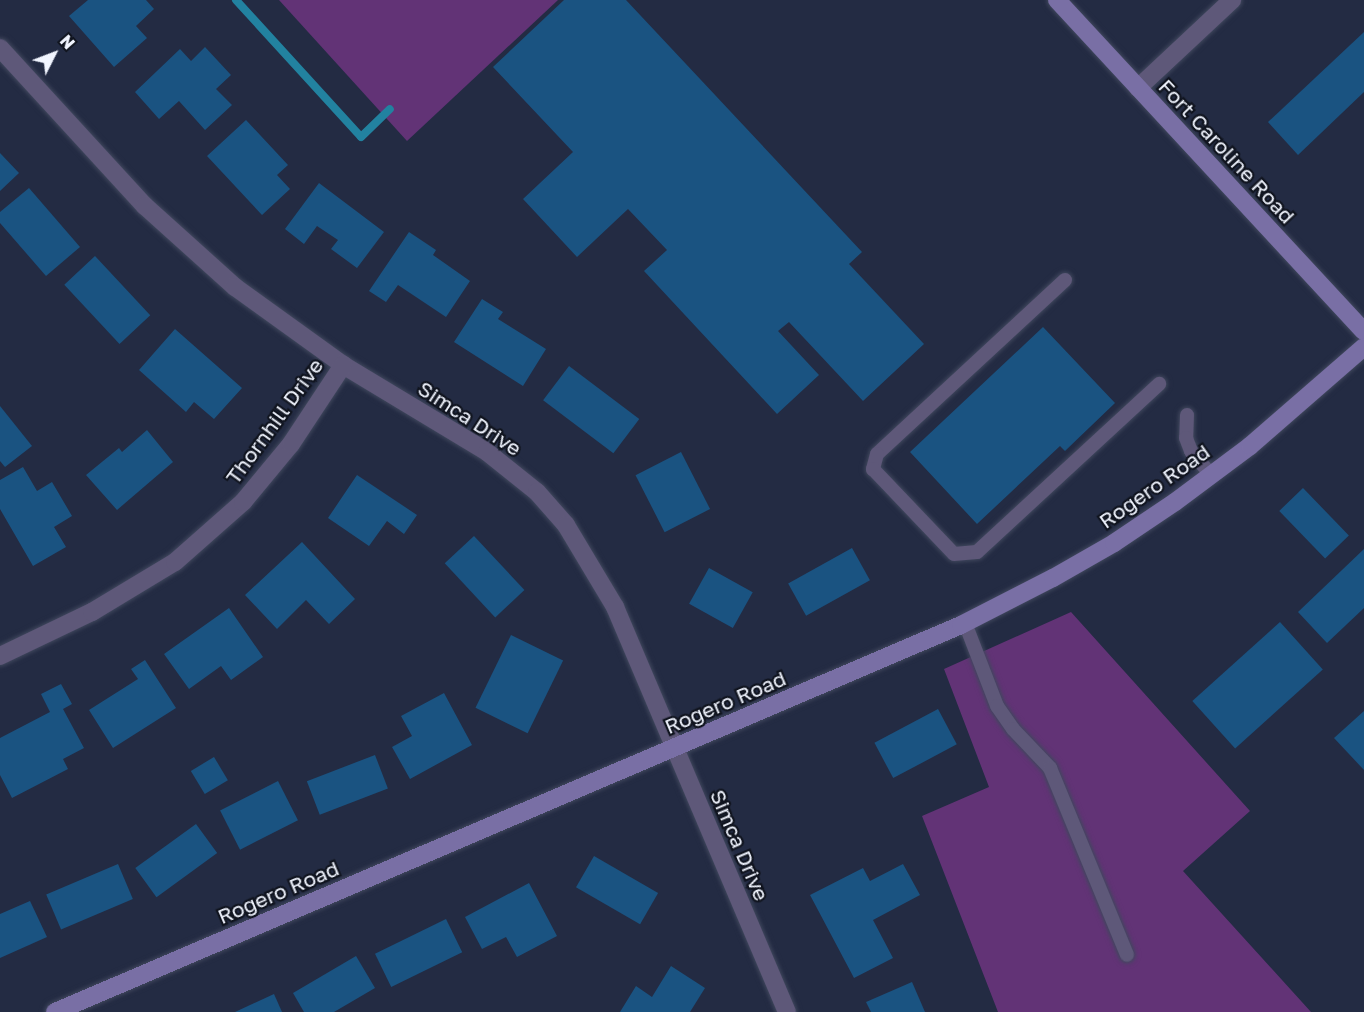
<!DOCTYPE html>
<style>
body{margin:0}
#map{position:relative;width:1364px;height:1012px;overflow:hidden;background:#232b43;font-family:"Golos Text",sans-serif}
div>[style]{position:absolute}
.green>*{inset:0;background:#623376}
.stream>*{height:8px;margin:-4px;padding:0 4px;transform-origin:4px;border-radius:4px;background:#2282a0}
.building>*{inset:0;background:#1a5381;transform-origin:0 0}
.roads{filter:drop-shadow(0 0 2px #40475d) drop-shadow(0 0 2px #40475d)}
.lane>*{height:14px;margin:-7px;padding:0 7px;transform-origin:7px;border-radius:7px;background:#5e5879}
.street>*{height:18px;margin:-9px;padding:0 9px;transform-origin:9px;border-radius:9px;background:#5e5879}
.secondary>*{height:18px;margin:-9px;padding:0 9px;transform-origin:9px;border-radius:9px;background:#796fa5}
span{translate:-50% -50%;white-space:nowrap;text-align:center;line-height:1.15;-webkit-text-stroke:4.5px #10141f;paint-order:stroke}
.street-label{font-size:21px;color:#f1f5ff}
.north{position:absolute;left:24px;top:24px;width:60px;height:60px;-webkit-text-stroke:4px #10141f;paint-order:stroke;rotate:48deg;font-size:16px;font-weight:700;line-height:24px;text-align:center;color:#f1f5ff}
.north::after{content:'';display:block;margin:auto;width:21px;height:27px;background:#f1f5ff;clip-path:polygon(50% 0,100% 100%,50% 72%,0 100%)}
</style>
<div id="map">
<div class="green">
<i style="clip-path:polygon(279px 0,558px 0,407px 141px)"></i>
<i style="clip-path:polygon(1071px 612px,1250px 811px,1183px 871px,1311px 1012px,998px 1012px,922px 816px,989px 787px,944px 669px)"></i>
</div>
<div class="stream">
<i style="left:236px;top:0;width:185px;rotate:47.6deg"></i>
<i style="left:361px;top:137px;width:40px;rotate:-44deg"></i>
</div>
<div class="building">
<i style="clip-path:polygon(88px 0,146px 0,154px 9px,136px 26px,147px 38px,114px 67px,69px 16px)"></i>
<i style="clip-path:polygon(564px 0,626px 0,862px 252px,849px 264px,924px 344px,863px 401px,789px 322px,778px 331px,819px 375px,777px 414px,644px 271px,667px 250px,628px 209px,577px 257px,523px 199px,573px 152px,493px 67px)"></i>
<i style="clip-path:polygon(1364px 32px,1364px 92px,1298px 155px,1268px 122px)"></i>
<i style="clip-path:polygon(205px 47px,231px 75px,216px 89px,232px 105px,205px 130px,179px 101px,159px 119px,135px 92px,180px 49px,191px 61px)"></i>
<i style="clip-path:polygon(246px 120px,288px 165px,277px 175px,290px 189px,262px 215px,207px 156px)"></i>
<i style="clip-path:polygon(0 153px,19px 173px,0 191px)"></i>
<i style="clip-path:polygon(319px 183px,384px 232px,357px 268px,331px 249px,338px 240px,317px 226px,304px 244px,285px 229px)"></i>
<i style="clip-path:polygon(29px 188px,80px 247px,46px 276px,0 223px,0 212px)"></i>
<i style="clip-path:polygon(409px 232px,436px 250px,433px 255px,470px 281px,446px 317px,398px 285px,386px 302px,369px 291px)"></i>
<i style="left:95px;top:256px;width:81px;height:42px;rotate:47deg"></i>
<i style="clip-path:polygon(482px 299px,503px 312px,498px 319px,546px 349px,523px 386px,454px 342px)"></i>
<i style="clip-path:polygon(1043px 327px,1115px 403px,1065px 451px,1060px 446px,977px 524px,910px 452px)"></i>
<i style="clip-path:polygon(175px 329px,242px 388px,214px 419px,194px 402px,186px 412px,139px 370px)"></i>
<i style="left:569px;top:366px;width:88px;height:43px;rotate:37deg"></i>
<i style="clip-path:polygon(0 406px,32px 446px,5px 467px,0 461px)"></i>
<i style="clip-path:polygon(147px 430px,173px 462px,117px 510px,86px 475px,119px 448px,122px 452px)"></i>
<i style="left:681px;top:452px;width:64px;height:51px;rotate:63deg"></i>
<i style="clip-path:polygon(23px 467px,37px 491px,52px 482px,72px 516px,54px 527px,66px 547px,33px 566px,0 509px,0 480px)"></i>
<i style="clip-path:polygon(357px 475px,417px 515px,404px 534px,387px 521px,369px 546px,328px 518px)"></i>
<i style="left:1303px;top:488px;width:66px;height:33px;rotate:46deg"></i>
<i style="left:474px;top:536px;width:74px;height:40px;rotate:47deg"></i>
<i style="clip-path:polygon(302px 542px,355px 599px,329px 624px,306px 600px,277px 629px,245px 595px)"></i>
<i style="left:852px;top:548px;width:37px;height:73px;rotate:61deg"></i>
<i style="clip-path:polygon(1364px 549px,1364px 608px,1327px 643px,1298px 612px)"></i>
<i style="left:709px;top:568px;width:50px;height:41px;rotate:29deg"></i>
<i style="clip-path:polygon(229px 608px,263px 657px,231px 680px,221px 666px,189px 689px,164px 654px)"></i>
<i style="left:1280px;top:622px;width:64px;height:118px;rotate:48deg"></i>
<i style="left:511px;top:635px;width:58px;height:81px;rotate:26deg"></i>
<i style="clip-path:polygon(145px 660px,176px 708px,113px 748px,89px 710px,138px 679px,131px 669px)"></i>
<i style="clip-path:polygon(61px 684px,72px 704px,63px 709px,84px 748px,63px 759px,68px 769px,12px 798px,0 775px,0 738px,50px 712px,41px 694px)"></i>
<i style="clip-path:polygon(444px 693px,472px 745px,410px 779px,392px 747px,412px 736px,401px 716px)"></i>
<i style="left:938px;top:709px;width:40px;height:72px;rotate:62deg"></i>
<i style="clip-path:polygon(1364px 711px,1364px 770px,1334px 738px)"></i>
<i style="left:375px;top:755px;width:36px;height:73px;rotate:69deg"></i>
<i style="left:214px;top:757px;width:27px;height:27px;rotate:59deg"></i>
<i style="left:278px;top:781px;width:44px;height:65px;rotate:63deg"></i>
<i style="left:196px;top:824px;width:36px;height:75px;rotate:54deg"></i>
<i style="left:594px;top:856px;width:74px;height:36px;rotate:30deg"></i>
<i style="left:118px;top:864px;width:38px;height:78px;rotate:67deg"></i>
<i style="clip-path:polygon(903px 864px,920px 895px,873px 920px,893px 958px,854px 978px,810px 895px,863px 868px,870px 881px)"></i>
<i style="clip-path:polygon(529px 883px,557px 936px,517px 957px,506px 937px,482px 949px,465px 917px)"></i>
<i style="clip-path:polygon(30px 901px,47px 937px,0 958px,0 914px)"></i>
<i style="left:446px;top:919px;width:37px;height:79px;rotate:64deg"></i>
<i style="clip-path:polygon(356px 956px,375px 988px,334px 1012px,304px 1012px,293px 993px)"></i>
<i style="clip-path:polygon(671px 966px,705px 988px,690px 1012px,620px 1012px,636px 986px,652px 997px)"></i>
<i style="clip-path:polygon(912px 982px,925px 1012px,871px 1012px,866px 1002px)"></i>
<i style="clip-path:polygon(274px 994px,282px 1012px,235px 1012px)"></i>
</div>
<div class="roads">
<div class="lane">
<i style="left:1065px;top:280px;width:256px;rotate:137.2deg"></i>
<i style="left:877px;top:454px;width:16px;rotate:105deg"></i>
<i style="left:873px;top:469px;width:117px;rotate:46.4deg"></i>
<i style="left:954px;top:554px;width:23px;rotate:-5deg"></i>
<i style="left:977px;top:552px;width:248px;rotate:-42.7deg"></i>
<i style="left:1187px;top:415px;width:23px;rotate:92deg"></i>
<i style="left:1186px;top:438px;width:14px;rotate:69deg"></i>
<i style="left:1191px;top:451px;width:31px;rotate:50deg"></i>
<i style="left:965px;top:623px;width:89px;rotate:68.9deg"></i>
<i style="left:997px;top:706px;width:28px;rotate:55deg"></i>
<i style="left:1013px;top:729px;width:54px;rotate:46.5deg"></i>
<i style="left:1050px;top:768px;width:202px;rotate:67.6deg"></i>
</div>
<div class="street">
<i style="left:0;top:48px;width:214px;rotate:47.5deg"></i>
<i style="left:145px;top:206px;width:121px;rotate:42deg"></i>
<i style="left:235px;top:287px;width:133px;rotate:35.8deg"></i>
<i style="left:343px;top:365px;width:168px;rotate:31.1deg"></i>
<i style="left:487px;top:452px;width:64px;rotate:38.7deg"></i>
<i style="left:537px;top:492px;width:44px;rotate:48.7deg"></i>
<i style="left:566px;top:525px;width:96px;rotate:59.1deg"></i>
<i style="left:615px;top:607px;width:440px;rotate:67deg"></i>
<i style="left:1138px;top:88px;width:129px;rotate:-43.1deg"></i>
<i style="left:0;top:656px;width:102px;rotate:-25.6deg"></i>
<i style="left:92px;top:612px;width:97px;rotate:-31.1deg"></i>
<i style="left:175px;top:562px;width:91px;rotate:-41.4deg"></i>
<i style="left:243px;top:502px;width:75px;rotate:-50.4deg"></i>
<i style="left:291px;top:444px;width:95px;rotate:-56.6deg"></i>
</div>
<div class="secondary">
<i style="left:1057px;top:0;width:451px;rotate:47.2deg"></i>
<i style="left:55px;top:1012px;width:985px;rotate:-23.13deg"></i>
<i style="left:961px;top:625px;width:103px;rotate:-27.1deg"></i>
<i style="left:1053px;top:578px;width:70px;rotate:-29.8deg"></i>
<i style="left:1114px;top:543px;width:73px;rotate:-33.9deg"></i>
<i style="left:1175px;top:502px;width:94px;rotate:-36.7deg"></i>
<i style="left:1250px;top:446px;width:151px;rotate:-41deg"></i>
</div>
</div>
<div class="street-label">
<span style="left:1227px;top:151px;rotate:47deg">Fort Caroline Road</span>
<span style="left:470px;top:418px;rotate:33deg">Simca Drive</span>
<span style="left:274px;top:421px;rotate:-54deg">Thornhill Drive</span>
<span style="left:1154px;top:486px;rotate:-35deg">Rogero Road</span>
<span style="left:725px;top:702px;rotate:-23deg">Rogero Road</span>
<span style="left:740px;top:845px;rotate:67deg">Simca Drive</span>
<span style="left:278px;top:892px;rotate:-23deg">Rogero Road</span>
</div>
<div class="north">N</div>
</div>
